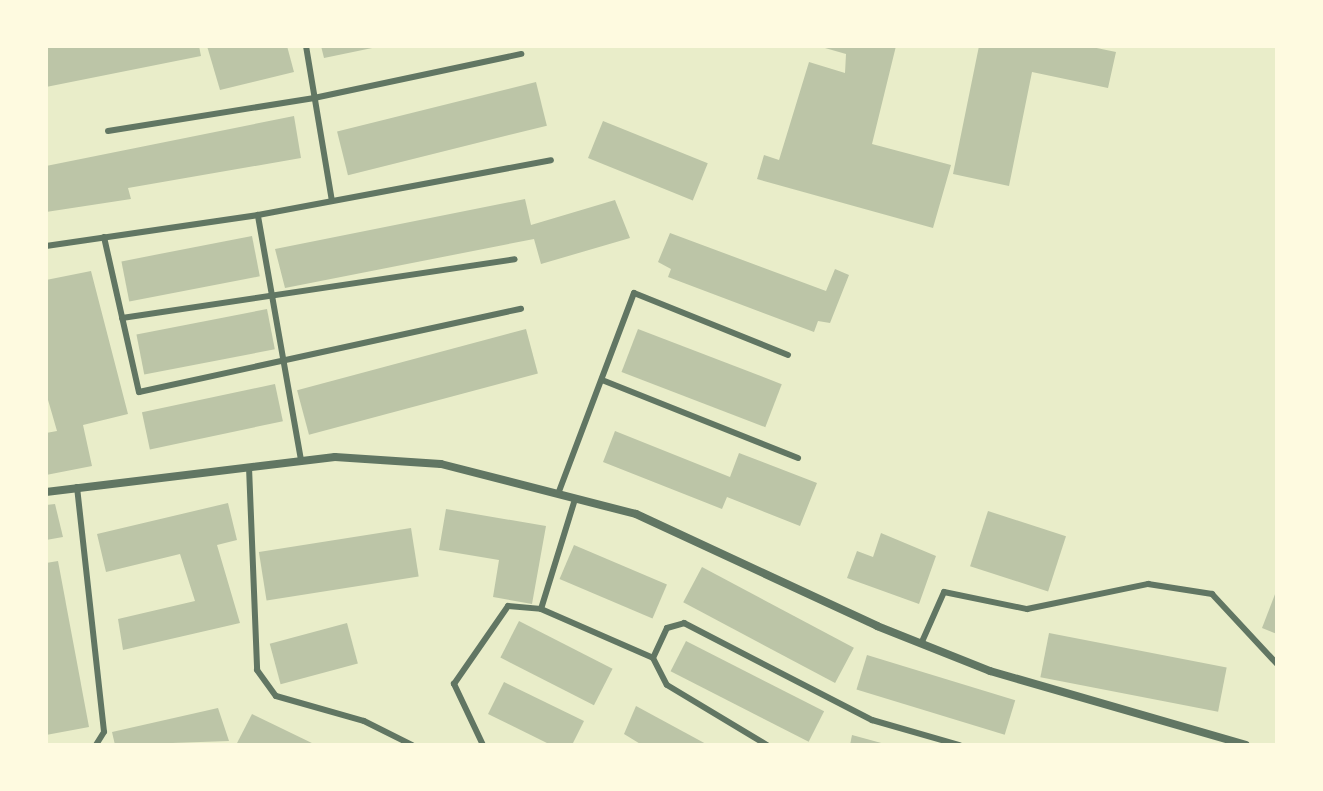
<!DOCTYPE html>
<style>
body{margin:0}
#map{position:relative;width:1323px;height:791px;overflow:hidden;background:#e9edc9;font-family:"PT Sans",sans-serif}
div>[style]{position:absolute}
.building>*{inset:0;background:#bcc5a7;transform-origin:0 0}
.service>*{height:6px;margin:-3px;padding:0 3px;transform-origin:3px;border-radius:3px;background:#617663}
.minor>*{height:8px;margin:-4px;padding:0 4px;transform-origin:4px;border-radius:4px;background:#617663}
span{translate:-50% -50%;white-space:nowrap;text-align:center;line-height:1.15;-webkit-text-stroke:8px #fefae0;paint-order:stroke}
.frame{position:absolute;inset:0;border:48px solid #fefae0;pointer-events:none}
</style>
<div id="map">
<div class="building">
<i style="clip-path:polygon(46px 46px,199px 46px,201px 56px,46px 87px)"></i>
<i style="clip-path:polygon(207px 46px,287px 46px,294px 72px,220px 90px)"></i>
<i style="clip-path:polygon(321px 46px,377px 46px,377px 47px,324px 58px)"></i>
<i style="clip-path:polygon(818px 46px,896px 46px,872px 144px,951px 165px,933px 228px,757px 179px,764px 155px,779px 160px,809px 62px,845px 73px,846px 54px)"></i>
<i style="clip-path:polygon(979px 46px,1087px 46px,1116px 52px,1108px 88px,1032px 72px,1009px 186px,953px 174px)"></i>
<i style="left:536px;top:82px;width:45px;height:205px;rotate:76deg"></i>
<i style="clip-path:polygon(294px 116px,301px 158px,128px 188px,131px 199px,46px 212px,46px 166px)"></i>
<i style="left:603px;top:121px;width:113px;height:40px;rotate:22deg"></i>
<i style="clip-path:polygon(525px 199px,531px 225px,615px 200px,630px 238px,541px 264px,534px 239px,285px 288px,275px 249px)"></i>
<i style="clip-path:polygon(670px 233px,826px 291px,835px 269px,849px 275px,830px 323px,818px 321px,814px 332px,668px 277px,671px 269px,658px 262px)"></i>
<i style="left:252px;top:236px;width:41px;height:133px;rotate:79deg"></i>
<i style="clip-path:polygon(91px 271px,128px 414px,83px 425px,92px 466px,46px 475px,46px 433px,57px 431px,46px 393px,46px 280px)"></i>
<i style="left:267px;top:309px;width:41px;height:133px;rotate:79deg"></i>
<i style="left:526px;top:329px;width:46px;height:237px;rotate:75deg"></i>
<i style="left:638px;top:329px;width:154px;height:46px;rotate:21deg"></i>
<i style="left:275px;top:384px;width:38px;height:136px;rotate:78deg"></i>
<i style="clip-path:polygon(615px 431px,730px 477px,739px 453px,817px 483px,800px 526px,727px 497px,722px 509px,603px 462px)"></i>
<i style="clip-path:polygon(228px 503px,237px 540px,217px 545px,240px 623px,123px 650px,118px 619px,195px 601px,180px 554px,106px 572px,97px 534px)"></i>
<i style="clip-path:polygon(55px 504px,63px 537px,46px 540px,46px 505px)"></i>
<i style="clip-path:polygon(446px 509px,546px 526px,532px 604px,493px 597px,499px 560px,439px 550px)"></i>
<i style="left:988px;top:511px;width:82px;height:58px;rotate:18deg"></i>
<i style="left:411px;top:528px;width:49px;height:154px;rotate:81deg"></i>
<i style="clip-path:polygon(881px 533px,936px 556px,919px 604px,847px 578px,857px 551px,873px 557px)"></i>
<i style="left:574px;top:545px;width:101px;height:37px;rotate:23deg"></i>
<i style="clip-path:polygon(58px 561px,89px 727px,46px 735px,46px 563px)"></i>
<i style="left:702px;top:567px;width:172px;height:40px;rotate:28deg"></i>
<i style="clip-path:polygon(1277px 589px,1277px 634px,1262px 628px)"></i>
<i style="left:519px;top:621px;width:105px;height:41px;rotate:27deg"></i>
<i style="left:347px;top:623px;width:42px;height:80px;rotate:75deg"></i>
<i style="left:1049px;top:633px;width:181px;height:45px;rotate:11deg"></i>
<i style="left:686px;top:641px;width:155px;height:34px;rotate:27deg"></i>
<i style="left:867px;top:655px;width:155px;height:36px;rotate:17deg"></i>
<i style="clip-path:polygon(504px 682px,584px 721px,572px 745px,551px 745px,488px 714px)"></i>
<i style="clip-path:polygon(636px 706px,708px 745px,642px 745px,624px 734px)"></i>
<i style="clip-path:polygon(218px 708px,229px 741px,115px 745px,112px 732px)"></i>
<i style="clip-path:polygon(252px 714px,316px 745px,236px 745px)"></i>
<i style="clip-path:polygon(852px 735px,885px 744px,885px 745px,850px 745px)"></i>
</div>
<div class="service">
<i style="left:306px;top:46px;width:157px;rotate:80.5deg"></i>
<i style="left:108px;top:131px;width:209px;rotate:-9.1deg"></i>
<i style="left:314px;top:98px;width:212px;rotate:-12deg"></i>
<i style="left:104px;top:237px;width:159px;rotate:77.3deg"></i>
<i style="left:139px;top:392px;width:391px;rotate:-12.3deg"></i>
<i style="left:46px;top:246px;width:214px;rotate:-8.3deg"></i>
<i style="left:122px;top:318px;width:397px;rotate:-8.5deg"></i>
<i style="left:602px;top:380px;width:211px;rotate:21.7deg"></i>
<i style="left:301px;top:460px;width:249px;rotate:-100deg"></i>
<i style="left:258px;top:215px;width:298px;rotate:-10.6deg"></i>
<i style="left:249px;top:467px;width:203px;rotate:87.7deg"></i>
<i style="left:257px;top:670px;width:32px;rotate:54deg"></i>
<i style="left:276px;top:696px;width:91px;rotate:15.9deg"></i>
<i style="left:364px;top:721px;width:54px;rotate:26.6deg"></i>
<i style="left:77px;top:487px;width:246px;rotate:83.7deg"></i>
<i style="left:104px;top:732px;width:15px;rotate:122deg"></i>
<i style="left:558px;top:494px;width:215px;rotate:-69.3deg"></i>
<i style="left:634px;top:293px;width:166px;rotate:21.9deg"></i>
<i style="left:541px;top:609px;width:122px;rotate:23.6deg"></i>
<i style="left:653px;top:658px;width:30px;rotate:63deg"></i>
<i style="left:667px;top:685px;width:117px;rotate:31deg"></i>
<i style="left:921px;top:644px;width:57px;rotate:-66.1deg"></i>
<i style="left:944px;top:592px;width:85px;rotate:11.6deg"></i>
<i style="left:1027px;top:609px;width:124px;rotate:-11.7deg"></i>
<i style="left:1148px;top:584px;width:65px;rotate:8.9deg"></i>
<i style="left:1212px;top:594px;width:96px;rotate:47.1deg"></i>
<i style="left:653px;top:658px;width:33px;rotate:-65deg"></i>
<i style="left:667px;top:628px;width:18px;rotate:-16deg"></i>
<i style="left:684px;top:623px;width:212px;rotate:27.3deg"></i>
<i style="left:872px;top:720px;width:91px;rotate:16deg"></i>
<i style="left:483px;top:745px;width:68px;rotate:-115.4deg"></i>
<i style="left:454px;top:684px;width:95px;rotate:-55.3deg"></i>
<i style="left:508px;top:606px;width:33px;rotate:5deg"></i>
<i style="left:541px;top:609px;width:115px;rotate:-72.8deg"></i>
</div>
<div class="minor">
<i style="left:46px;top:492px;width:291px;rotate:-6.9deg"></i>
<i style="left:335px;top:457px;width:106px;rotate:3.8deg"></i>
<i style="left:441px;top:464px;width:201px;rotate:14.4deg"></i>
<i style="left:636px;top:514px;width:266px;rotate:24.9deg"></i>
<i style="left:877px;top:626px;width:122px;rotate:21.7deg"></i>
<i style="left:990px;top:671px;width:266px;rotate:16.1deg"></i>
</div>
<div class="frame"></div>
</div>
